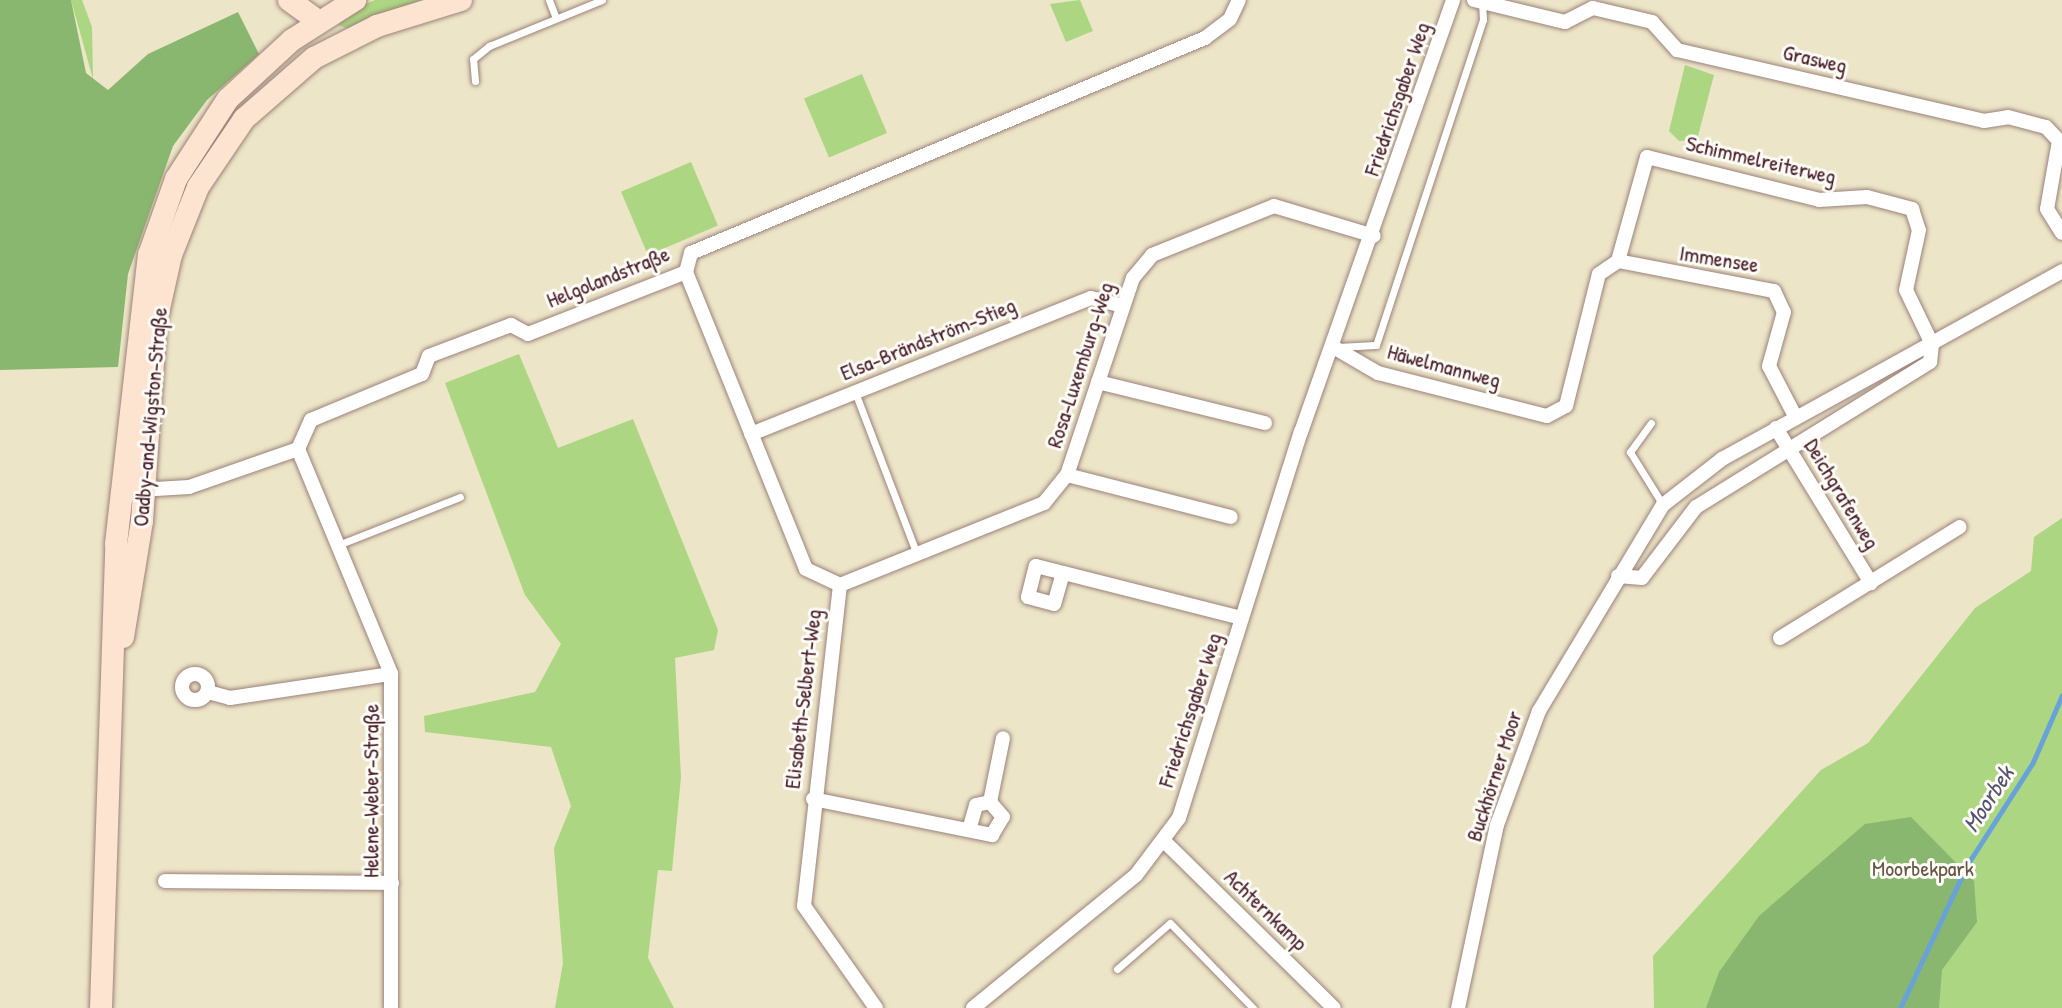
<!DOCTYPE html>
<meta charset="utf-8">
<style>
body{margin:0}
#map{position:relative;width:2062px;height:1008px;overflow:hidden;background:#ede5c8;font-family:"Patrick Hand",sans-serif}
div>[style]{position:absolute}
.green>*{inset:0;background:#acd681;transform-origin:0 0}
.forest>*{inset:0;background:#89b76f}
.stream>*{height:5px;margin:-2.5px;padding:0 2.5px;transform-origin:2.5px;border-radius:2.5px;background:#69a2d8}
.roads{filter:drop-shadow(0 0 2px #9c827a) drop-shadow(0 0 2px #9c827a)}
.lane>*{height:7px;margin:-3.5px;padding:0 3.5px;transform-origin:3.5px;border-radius:3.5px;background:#fff}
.street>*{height:14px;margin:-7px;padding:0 7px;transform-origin:7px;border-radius:7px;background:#fff}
.street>.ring{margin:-7px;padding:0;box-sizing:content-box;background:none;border:14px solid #fff;border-radius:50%}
.secondary>*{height:22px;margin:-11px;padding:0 11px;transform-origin:11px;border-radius:11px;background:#fde4d0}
span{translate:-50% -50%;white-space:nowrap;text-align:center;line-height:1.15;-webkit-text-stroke:6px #fdfcf7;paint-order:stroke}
.street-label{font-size:22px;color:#4a1f2b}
.park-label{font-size:22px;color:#675645}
.water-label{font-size:24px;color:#565370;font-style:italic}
</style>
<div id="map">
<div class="green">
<i style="clip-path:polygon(71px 0,82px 0,92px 27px,93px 79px)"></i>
<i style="clip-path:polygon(375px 0,436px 0,352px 30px,338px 25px,347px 12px)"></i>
<i style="clip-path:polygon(1080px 0,1093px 31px,1066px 42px,1050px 4px)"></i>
<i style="clip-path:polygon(1685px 65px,1714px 75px,1697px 140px,1679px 141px,1669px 131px)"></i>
<i style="left:862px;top:74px;width:64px;height:63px;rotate:67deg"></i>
<i style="left:691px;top:162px;width:69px;height:76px;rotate:67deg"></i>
<i style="clip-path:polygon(519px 354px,558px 448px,633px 419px,718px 630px,714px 650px,675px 658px,681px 777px,672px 871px,658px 870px,648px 958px,674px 1008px,555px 1008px,563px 963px,554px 848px,571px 806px,551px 747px,425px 732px,424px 716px,535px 692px,561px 644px,525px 595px,445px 383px)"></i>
<i style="clip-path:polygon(2062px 518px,2062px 1008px,1654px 1008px,1653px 956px,1821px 770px,1868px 743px,1975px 608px,2031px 571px,2034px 537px)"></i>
</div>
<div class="forest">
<i style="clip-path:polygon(0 0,71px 0,86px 73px,108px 90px,148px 54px,238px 12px,259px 54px,207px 100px,173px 146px,128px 274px,118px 367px,0 370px)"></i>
<i style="clip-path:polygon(1911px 817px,1974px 881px,1977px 922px,1942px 970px,1939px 1008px,1706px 1008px,1719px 972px,1759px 916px,1865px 824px)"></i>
</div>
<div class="stream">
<i style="left:1900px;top:1008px;width:158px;rotate:-64.9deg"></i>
<i style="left:1967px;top:865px;width:122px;rotate:-57.3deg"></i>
<i style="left:2033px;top:762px;width:73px;rotate:-66.6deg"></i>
</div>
<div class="roads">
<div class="lane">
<i style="left:549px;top:0;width:19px;rotate:69deg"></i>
<i style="left:475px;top:81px;width:22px;rotate:-95deg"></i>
<i style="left:473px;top:59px;width:21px;rotate:-39deg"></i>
<i style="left:489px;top:46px;width:122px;rotate:-22.2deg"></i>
<i style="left:1337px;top:347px;width:39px;rotate:-3deg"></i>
<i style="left:1376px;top:345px;width:342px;rotate:-71.8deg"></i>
<i style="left:1483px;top:20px;width:18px;rotate:-93deg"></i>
<i style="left:855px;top:392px;width:173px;rotate:69.1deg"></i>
<i style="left:1651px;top:423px;width:36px;rotate:126deg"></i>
<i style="left:1630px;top:452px;width:62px;rotate:58.1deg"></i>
<i style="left:338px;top:545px;width:131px;rotate:-21.5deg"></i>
<i style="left:1117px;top:969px;width:70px;rotate:-41deg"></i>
<i style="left:1170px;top:923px;width:119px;rotate:45.7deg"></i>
</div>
<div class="street">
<i style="left:1474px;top:0;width:94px;rotate:13.6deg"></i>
<i style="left:1565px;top:22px;width:31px;rotate:-27deg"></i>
<i style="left:1593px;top:8px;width:61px;rotate:13.3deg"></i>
<i style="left:1652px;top:22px;width:38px;rotate:48deg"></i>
<i style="left:1677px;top:50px;width:315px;rotate:13deg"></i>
<i style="left:1984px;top:121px;width:24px;rotate:-9deg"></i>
<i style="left:2008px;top:117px;width:39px;rotate:15deg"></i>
<i style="left:2046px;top:127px;width:19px;rotate:47deg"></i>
<i style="left:2059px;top:141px;width:69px;rotate:100deg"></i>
<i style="left:2047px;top:209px;width:28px;rotate:58deg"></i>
<i style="left:1618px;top:261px;width:159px;rotate:10.9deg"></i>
<i style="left:1774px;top:291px;width:23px;rotate:65deg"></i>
<i style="left:1784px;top:312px;width:56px;rotate:105.5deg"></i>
<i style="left:1769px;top:366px;width:56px;rotate:62.5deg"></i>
<i style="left:686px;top:272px;width:320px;rotate:68deg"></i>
<i style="left:806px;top:569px;width:38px;rotate:25deg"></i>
<i style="left:840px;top:585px;width:323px;rotate:96.4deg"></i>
<i style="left:804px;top:906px;width:125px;rotate:54.8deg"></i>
<i style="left:1335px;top:348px;width:50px;rotate:30.2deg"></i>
<i style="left:1378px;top:373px;width:174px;rotate:14.3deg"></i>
<i style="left:1547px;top:416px;width:21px;rotate:-28deg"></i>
<i style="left:1566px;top:406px;width:136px;rotate:-76deg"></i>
<i style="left:1599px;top:274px;width:23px;rotate:-34deg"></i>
<i style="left:1618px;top:261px;width:108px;rotate:-74.4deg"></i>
<i style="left:1647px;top:157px;width:177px;rotate:14deg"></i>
<i style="left:1819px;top:200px;width:48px;rotate:-3.6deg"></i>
<i style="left:1867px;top:197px;width:47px;rotate:14.9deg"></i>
<i style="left:1912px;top:209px;width:22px;rotate:72deg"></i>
<i style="left:1919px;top:230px;width:61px;rotate:102.2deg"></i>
<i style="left:1906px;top:290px;width:60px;rotate:64.3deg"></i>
<i style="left:1932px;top:344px;width:18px;rotate:96deg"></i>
<i style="left:1930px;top:362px;width:275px;rotate:148.2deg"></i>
<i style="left:1696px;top:507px;width:89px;rotate:127.3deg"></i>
<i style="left:1642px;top:578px;width:24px;rotate:-175deg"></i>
<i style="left:1098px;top:382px;width:172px;rotate:13.8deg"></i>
<i style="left:1776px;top:428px;width:182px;rotate:58.5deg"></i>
<i style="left:751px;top:434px;width:366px;rotate:-21.8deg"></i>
<i style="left:1091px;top:298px;width:33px;rotate:14deg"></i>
<i style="left:298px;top:449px;width:243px;rotate:67.5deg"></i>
<i style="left:391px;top:674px;width:334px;rotate:90deg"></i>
<i style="left:1067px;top:475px;width:169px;rotate:14.4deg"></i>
<i style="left:139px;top:490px;width:50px;rotate:-3.4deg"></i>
<i style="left:189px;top:487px;width:115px;rotate:-19.2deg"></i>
<i style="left:298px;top:449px;width:32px;rotate:-66deg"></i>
<i style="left:311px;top:420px;width:120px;rotate:-22.5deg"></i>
<i style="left:422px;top:374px;width:19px;rotate:-69deg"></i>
<i style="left:429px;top:356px;width:88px;rotate:-20.7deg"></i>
<i style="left:511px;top:325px;width:19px;rotate:28deg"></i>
<i style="left:528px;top:334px;width:170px;rotate:-21.4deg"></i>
<i style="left:686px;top:272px;width:20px;rotate:-75deg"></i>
<i style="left:691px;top:253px;width:557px;rotate:-22.7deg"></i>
<i style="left:1205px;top:38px;width:31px;rotate:-37deg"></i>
<i style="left:1230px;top:19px;width:21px;rotate:-65deg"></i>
<i style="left:1063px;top:573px;width:32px;rotate:106deg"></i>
<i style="left:1054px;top:604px;width:27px;rotate:-165deg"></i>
<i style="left:1028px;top:597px;width:32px;rotate:-76deg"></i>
<i style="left:1036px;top:566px;width:212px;rotate:14.2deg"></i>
<i style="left:840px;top:585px;width:220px;rotate:-21.9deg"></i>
<i style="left:1044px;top:503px;width:36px;rotate:-51deg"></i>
<i style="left:1067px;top:475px;width:208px;rotate:-71.5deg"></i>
<i style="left:1133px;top:278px;width:30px;rotate:-50deg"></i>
<i style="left:1152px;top:255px;width:131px;rotate:-21.9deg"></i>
<i style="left:1274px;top:206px;width:104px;rotate:16.7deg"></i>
<i style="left:1780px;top:638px;width:211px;rotate:-31.7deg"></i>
<i class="ring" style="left:182px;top:674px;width:12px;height:12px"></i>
<i style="left:208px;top:692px;width:23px;rotate:15deg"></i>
<i style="left:230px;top:698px;width:163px;rotate:-8.5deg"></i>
<i style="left:813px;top:799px;width:183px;rotate:11.4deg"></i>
<i style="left:992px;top:835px;width:21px;rotate:-59deg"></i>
<i style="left:1003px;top:817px;width:20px;rotate:-131deg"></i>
<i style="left:969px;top:830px;width:26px;rotate:-74deg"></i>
<i style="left:976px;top:805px;width:14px;rotate:-12deg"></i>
<i style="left:990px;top:802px;width:65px;rotate:-78.5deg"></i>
<i style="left:1166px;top:843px;width:235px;rotate:44.5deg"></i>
<i style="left:165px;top:881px;width:227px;rotate:0.5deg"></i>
<i style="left:973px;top:1008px;width:210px;rotate:-39.2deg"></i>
<i style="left:1136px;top:875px;width:71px;rotate:-53deg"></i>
<i style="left:1179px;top:818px;width:405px;rotate:-72.5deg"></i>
<i style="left:1301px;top:432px;width:458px;rotate:-70.6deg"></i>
<i style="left:1458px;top:1008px;width:187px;rotate:-78deg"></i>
<i style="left:1497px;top:825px;width:121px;rotate:-69.8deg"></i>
<i style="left:1539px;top:711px;width:240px;rotate:-59deg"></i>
<i style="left:1663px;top:505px;width:75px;rotate:-37.9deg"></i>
<i style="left:1722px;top:459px;width:389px;rotate:-28.9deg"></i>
</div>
<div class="secondary">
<i style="left:289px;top:0;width:37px;rotate:36deg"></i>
<i style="left:123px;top:637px;width:118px;rotate:-80.7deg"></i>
<i style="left:142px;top:521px;width:199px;rotate:-86deg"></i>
<i style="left:156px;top:322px;width:69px;rotate:-77.4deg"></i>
<i style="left:171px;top:255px;width:73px;rotate:-68.3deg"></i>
<i style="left:198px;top:187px;width:82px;rotate:-55.9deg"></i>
<i style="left:244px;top:119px;width:93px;rotate:-41.1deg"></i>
<i style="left:314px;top:58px;width:71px;rotate:-26.9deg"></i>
<i style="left:377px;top:26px;width:88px;rotate:-17.2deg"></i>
<i style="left:101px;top:1008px;width:464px;rotate:-88.1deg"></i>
<i style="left:116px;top:544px;width:291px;rotate:-83.5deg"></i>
<i style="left:149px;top:255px;width:81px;rotate:-70.4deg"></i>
<i style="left:176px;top:179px;width:95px;rotate:-57deg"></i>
<i style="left:228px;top:99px;width:87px;rotate:-42.7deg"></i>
<i style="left:292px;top:40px;width:75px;rotate:-32.4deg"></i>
</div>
</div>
<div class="street-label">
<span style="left:1815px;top:59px;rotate:13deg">Grasweg</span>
<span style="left:1397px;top:99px;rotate:-71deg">Friedrichsgaber Weg</span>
<span style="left:1761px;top:160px;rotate:13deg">Schimmelreiterweg</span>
<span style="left:1719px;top:259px;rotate:9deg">Immensee</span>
<span style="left:608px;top:277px;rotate:-22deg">Helgolandstraße</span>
<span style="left:928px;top:339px;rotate:-22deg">Elsa-Brändström-Stieg</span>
<span style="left:1080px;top:365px;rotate:-72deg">Rosa-Luxemburg-Weg</span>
<span style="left:1444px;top:366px;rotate:15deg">Häwelmannweg</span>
<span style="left:150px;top:417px;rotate:-85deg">Oadby-and-Wigston-Straße</span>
<span style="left:1842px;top:494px;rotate:59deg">Deichgrafenweg</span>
<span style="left:803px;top:699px;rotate:-83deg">Elisabeth-Selbert-Weg</span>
<span style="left:1190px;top:710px;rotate:-72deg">Friedrichsgaber Weg</span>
<span style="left:1494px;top:776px;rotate:-72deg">Buckhörner Moor</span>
<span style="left:371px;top:791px;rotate:-90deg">Helene-Weber-Straße</span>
<span style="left:1266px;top:910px;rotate:44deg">Achternkamp</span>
</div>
<div class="park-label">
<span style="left:1923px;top:869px">Moorbekpark</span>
</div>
<div class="water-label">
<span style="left:1988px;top:799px;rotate:-57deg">Moorbek</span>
</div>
</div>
